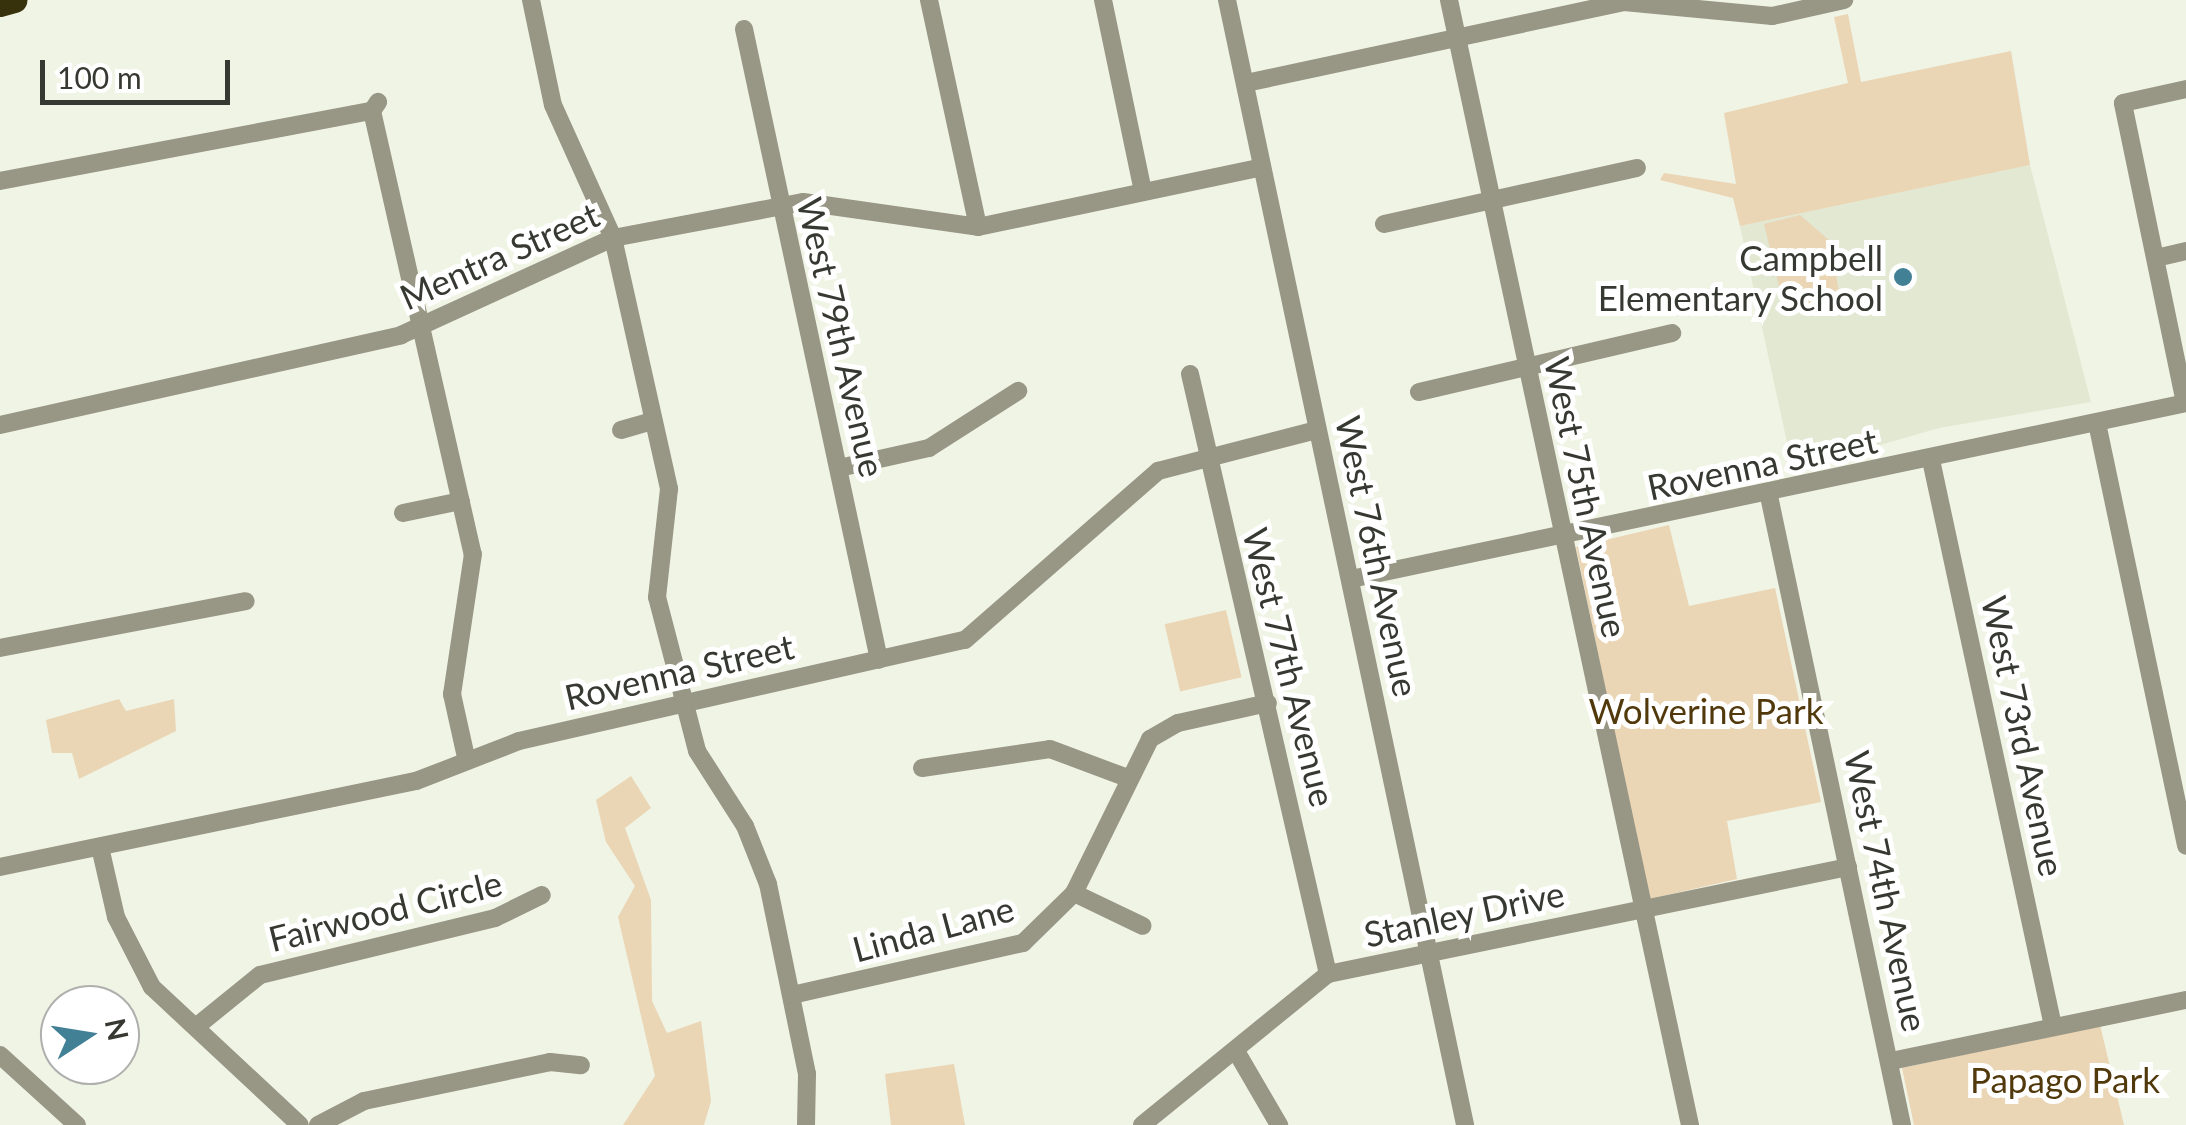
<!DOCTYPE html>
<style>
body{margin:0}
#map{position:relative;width:2186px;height:1125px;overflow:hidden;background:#f0f4e5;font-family:Lato,sans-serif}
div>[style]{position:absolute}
.built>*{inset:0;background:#e2e8d2}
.green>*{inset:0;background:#ead5b5;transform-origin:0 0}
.minor>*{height:18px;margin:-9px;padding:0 9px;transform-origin:9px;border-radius:9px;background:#989685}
.highway>*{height:25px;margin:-12.5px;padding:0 12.5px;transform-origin:12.5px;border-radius:12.5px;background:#38320c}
.dots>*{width:28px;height:28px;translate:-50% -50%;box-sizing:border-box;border:5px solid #fff;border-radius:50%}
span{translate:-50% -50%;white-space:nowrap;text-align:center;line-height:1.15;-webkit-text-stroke:10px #fff;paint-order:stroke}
.street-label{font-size:35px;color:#363832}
.poi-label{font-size:35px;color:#363832}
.right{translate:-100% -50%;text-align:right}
.park-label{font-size:35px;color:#51390c}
.north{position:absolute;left:40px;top:985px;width:100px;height:100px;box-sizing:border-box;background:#fff;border:2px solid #afafad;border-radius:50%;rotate:78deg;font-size:28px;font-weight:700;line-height:40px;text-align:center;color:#363832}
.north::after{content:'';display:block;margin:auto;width:35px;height:45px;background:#428096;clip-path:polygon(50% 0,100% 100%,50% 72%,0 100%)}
.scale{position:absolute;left:40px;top:60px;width:190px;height:45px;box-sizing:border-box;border:5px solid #363832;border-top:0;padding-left:12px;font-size:30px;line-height:35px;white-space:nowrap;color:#363832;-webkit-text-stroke:8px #fff;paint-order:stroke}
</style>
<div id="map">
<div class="built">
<i style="clip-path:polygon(2030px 165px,2091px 402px,1939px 428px,1793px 470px,1740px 226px)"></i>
</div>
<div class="green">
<i style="clip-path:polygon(1848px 14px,1861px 82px,2011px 51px,2030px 165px,1740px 226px,1733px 198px,1660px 180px,1664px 173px,1736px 184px,1724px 113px,1848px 83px,1834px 17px)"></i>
<i style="clip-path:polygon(1800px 215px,1830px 241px,1839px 292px,1824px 306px,1786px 315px,1764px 224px)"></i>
<i style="clip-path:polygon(1669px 525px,1689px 606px,1775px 588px,1821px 802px,1727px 821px,1737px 879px,1649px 899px,1576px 547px)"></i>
<i style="left:1226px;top:610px;width:69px;height:63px;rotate:77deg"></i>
<i style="clip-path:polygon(119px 699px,126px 711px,174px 699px,176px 731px,79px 779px,72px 753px,52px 753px,46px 720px)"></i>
<i style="clip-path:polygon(631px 776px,651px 808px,625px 828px,651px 900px,652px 1001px,667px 1033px,701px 1021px,711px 1101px,704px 1125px,623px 1125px,655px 1076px,618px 917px,635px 886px,606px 842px,596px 800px)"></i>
<i style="clip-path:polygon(2100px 1025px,2124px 1125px,1914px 1125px,1902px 1068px)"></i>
<i style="clip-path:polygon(954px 1064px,965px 1125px,891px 1125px,885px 1074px)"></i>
</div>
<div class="minor">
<i style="left:531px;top:0;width:107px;rotate:78.2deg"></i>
<i style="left:553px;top:105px;width:146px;rotate:65.7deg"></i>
<i style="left:613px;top:238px;width:257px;rotate:77.4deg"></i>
<i style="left:669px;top:489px;width:109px;rotate:96.3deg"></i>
<i style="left:657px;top:597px;width:159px;rotate:75.4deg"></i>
<i style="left:697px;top:751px;width:89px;rotate:57.4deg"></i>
<i style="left:745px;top:826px;width:62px;rotate:68.4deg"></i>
<i style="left:768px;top:884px;width:194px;rotate:78.4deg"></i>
<i style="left:807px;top:1074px;width:51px;rotate:91.1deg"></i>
<i style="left:929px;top:0;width:232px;rotate:77.8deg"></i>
<i style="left:1103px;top:0;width:196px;rotate:78.2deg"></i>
<i style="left:1227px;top:0;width:1150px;rotate:78.05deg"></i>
<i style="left:1449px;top:0;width:1151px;rotate:77.91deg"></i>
<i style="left:744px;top:29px;width:645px;rotate:77.92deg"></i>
<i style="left:1246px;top:83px;width:387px;rotate:-12.1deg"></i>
<i style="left:1624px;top:2px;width:149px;rotate:5.4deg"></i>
<i style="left:1772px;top:16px;width:74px;rotate:-12.5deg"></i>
<i style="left:372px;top:111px;width:454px;rotate:77.2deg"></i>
<i style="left:473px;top:554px;width:142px;rotate:98.5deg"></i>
<i style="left:452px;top:694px;width:65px;rotate:77.5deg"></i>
<i style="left:0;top:181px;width:379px;rotate:-10.7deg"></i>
<i style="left:372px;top:111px;width:11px;rotate:-56deg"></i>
<i style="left:1384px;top:224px;width:259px;rotate:-12.5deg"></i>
<i style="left:2156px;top:258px;width:31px;rotate:-13deg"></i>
<i style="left:1190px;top:374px;width:616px;rotate:77.05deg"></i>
<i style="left:1419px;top:392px;width:260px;rotate:-13.1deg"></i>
<i style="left:2185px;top:403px;width:306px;rotate:-101.7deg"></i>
<i style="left:2123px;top:103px;width:65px;rotate:-12.5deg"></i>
<i style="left:2097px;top:423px;width:432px;rotate:78.1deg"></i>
<i style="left:0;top:425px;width:411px;rotate:-12.6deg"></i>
<i style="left:401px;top:335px;width:233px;rotate:-24.6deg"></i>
<i style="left:613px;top:238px;width:193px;rotate:-10.7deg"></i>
<i style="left:803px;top:202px;width:177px;rotate:8.1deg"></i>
<i style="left:978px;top:227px;width:290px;rotate:-11.9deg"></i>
<i style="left:621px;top:430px;width:33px;rotate:-16deg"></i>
<i style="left:1931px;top:460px;width:579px;rotate:77.84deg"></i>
<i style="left:839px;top:468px;width:92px;rotate:-12.5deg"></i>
<i style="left:929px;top:448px;width:106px;rotate:-32.6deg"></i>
<i style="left:1769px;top:496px;width:643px;rotate:78.06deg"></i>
<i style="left:403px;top:513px;width:59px;rotate:-11.7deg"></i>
<i style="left:1351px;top:579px;width:853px;rotate:-11.9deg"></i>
<i style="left:0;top:648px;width:250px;rotate:-10.8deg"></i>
<i style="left:922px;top:768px;width:129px;rotate:-8.4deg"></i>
<i style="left:1050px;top:749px;width:80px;rotate:20.5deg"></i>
<i style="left:100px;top:847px;width:72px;rotate:77.1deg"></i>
<i style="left:116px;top:917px;width:79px;rotate:62.8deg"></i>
<i style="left:152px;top:987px;width:202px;rotate:43deg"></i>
<i style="left:0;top:867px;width:425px;rotate:-11.7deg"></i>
<i style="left:416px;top:781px;width:110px;rotate:-21.2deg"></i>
<i style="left:519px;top:741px;width:457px;rotate:-12.8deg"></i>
<i style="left:965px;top:640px;width:257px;rotate:-41.2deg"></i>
<i style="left:1158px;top:471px;width:164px;rotate:-14.5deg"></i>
<i style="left:1074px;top:893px;width:76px;rotate:25.6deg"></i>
<i style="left:792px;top:995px;width:237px;rotate:-12.7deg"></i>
<i style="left:1023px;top:943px;width:71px;rotate:-44.4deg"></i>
<i style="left:1074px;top:893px;width:172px;rotate:-63.7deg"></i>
<i style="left:1150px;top:739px;width:32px;rotate:-30deg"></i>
<i style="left:1178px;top:723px;width:92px;rotate:-12.5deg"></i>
<i style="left:197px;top:1026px;width:81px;rotate:-39deg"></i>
<i style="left:260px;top:975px;width:242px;rotate:-13.6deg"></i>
<i style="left:495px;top:918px;width:52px;rotate:-26.1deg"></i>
<i style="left:1236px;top:1051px;width:86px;rotate:59.8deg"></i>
<i style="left:0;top:1055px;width:104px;rotate:42.3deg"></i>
<i style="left:1891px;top:1061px;width:301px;rotate:-11.7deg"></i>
<i style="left:318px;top:1125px;width:52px;rotate:-27.6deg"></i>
<i style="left:364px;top:1101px;width:190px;rotate:-11.8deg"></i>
<i style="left:550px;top:1062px;width:31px;rotate:6deg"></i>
<i style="left:1142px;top:1125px;width:240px;rotate:-39.1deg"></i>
<i style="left:1328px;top:974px;width:531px;rotate:-11.63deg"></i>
</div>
<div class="highway">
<i style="left:0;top:4px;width:15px;rotate:-16deg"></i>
</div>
<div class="dots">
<i style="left:1903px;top:277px;background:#428096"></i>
</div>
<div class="street-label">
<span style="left:499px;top:255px;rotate:-24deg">Mentra Street</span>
<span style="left:842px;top:337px;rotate:77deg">West 79th Avenue</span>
<span style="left:1762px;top:463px;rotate:-12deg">Rovenna Street</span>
<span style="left:1587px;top:497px;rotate:78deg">West 75th Avenue</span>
<span style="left:1378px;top:556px;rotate:78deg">West 76th Avenue</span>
<span style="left:1290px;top:667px;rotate:76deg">West 77th Avenue</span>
<span style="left:679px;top:671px;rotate:-13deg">Rovenna Street</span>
<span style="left:2024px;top:736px;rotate:78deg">West 73rd Avenue</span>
<span style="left:1887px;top:891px;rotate:78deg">West 74th Avenue</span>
<span style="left:385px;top:910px;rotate:-14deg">Fairwood Circle</span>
<span style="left:1464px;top:913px;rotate:-12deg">Stanley Drive</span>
<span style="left:933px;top:928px;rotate:-15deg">Linda Lane</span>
</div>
<div class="poi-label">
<span class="right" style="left:1883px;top:277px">Campbell<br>Elementary School</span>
</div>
<div class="park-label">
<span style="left:1706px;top:710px">Wolverine Park</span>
<span style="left:2065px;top:1079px">Papago Park</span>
</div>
<div class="north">N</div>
<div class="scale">100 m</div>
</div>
